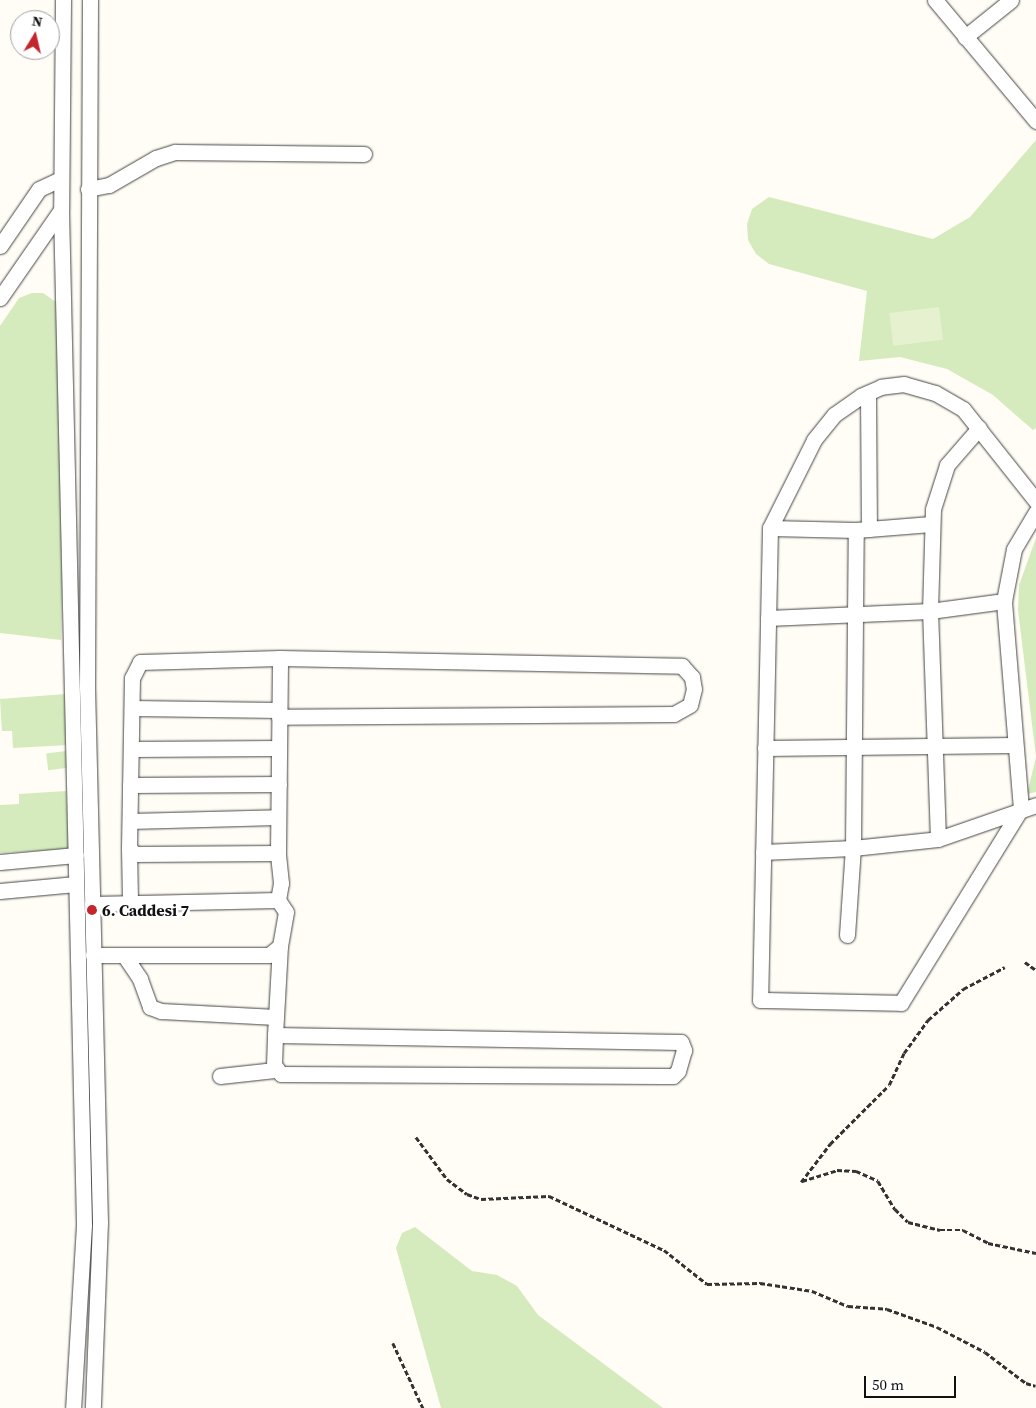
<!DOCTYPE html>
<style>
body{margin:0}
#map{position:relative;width:1036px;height:1408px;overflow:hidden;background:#fffdf5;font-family:"Source Serif 4",serif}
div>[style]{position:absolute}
.green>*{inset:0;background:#d5ebbd;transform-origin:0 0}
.pitch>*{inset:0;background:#e6f2cf;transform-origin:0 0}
.path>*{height:2.5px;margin-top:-1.25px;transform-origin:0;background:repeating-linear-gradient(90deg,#333 0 5px,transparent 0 7.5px)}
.roads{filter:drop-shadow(0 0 1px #444) drop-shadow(0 0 1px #444)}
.minor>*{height:15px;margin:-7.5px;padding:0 7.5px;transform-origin:7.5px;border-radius:7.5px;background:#fff}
.dots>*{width:14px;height:14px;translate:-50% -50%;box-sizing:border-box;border:2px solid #fff;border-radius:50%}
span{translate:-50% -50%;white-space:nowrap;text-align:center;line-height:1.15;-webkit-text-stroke:5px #fff;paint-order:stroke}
.poi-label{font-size:16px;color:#111;font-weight:700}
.left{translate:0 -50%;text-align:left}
.north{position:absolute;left:10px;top:10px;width:50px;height:50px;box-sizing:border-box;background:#fff;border:1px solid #a0a0a0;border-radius:50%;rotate:9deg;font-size:14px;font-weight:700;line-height:20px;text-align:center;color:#111}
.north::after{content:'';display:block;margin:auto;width:18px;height:22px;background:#c4262e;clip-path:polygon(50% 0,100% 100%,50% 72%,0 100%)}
.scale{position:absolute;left:864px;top:1376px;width:92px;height:22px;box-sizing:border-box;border:2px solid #111;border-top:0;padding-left:6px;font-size:15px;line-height:18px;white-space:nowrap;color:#111;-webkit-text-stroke:4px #fff;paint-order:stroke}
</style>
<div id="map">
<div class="green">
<i style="clip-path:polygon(1036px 140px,1036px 428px,1033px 430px,993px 395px,947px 369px,900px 357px,859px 361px,867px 291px,769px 264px,756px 254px,748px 240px,747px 224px,752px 209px,769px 197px,933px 239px,970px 217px)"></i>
<i style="clip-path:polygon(32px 293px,43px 293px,56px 302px,63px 557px,61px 640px,0 633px,0 326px,19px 298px)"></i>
<i style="clip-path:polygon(1036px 538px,1036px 792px,1027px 794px,1036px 757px,1018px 610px,1019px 585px)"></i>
<i style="clip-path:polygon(65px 694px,68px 745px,13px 748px,12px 731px,2px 731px,0 699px)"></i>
<i style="left:66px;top:751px;width:17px;height:20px;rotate:83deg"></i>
<i style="clip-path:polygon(66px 791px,69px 849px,0 853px,0 805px,19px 804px,19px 794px)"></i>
<i style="clip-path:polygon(415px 1227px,472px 1271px,497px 1275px,517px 1286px,538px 1315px,663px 1408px,441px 1408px,396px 1248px,402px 1233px)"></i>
</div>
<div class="pitch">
<i style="left:939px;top:307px;width:33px;height:50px;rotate:83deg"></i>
</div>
<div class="path">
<i style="left:1025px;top:962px;width:14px;rotate:36deg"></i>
<i style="left:416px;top:1137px;width:52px;rotate:53.6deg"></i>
<i style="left:447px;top:1179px;width:25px;rotate:37deg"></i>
<i style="left:467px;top:1194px;width:15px;rotate:20deg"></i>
<i style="left:481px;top:1199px;width:68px;rotate:-2.5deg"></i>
<i style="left:549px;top:1196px;width:127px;rotate:25.2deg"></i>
<i style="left:664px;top:1250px;width:55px;rotate:38.3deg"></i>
<i style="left:707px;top:1284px;width:53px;rotate:-1.1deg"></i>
<i style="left:760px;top:1283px;width:53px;rotate:8.7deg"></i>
<i style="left:812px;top:1291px;width:39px;rotate:23deg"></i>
<i style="left:848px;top:1306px;width:39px;rotate:4deg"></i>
<i style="left:887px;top:1309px;width:53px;rotate:19.8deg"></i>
<i style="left:937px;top:1327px;width:54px;rotate:27.5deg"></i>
<i style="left:985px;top:1352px;width:51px;rotate:37.1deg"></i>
<i style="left:1026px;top:1383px;width:10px;rotate:17deg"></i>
<i style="left:802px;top:1181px;width:37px;rotate:-17deg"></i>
<i style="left:837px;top:1170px;width:19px;rotate:3deg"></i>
<i style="left:856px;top:1171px;width:24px;rotate:24deg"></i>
<i style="left:878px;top:1181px;width:33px;rotate:59deg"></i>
<i style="left:895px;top:1209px;width:18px;rotate:45deg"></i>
<i style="left:908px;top:1222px;width:33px;rotate:14deg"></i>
<i style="left:940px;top:1230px;width:23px"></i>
<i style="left:963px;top:1230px;width:28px;rotate:27deg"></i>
<i style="left:988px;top:1243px;width:49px;rotate:11.8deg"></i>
<i style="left:801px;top:1182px;width:48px;rotate:-52.7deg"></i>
<i style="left:830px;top:1144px;width:83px;rotate:-45deg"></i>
<i style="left:889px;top:1085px;width:35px;rotate:-65deg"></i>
<i style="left:904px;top:1053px;width:41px;rotate:-54deg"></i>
<i style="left:928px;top:1020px;width:47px;rotate:-41.5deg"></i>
<i style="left:963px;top:989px;width:47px;rotate:-27.6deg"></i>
<i style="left:393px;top:1343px;width:72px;rotate:65.2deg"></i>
</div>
<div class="roads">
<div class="minor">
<i style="left:63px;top:0;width:210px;rotate:90.5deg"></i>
<i style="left:61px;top:210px;width:1015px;rotate:88.7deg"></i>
<i style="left:84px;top:1225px;width:183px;rotate:93.4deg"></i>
<i style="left:90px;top:0;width:687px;rotate:90.25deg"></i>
<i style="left:87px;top:687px;width:535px;rotate:88.61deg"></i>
<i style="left:100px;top:1222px;width:186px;rotate:92.2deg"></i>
<i style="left:935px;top:0;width:158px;rotate:50.1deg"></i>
<i style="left:965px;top:37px;width:59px;rotate:-38.8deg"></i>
<i style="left:88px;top:189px;width:21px;rotate:-11deg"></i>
<i style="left:109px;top:185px;width:54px;rotate:-29.9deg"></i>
<i style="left:156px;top:158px;width:20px;rotate:-18deg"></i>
<i style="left:175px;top:152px;width:189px;rotate:0.6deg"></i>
<i style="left:0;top:246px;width:69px;rotate:-55.6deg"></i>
<i style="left:39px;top:189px;width:23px;rotate:-25deg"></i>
<i style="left:0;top:298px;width:107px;rotate:-55.3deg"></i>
<i style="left:868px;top:393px;width:136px;rotate:89.6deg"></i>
<i style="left:1036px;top:501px;width:117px;rotate:-128.4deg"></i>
<i style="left:963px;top:409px;width:32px;rotate:-150deg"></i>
<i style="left:935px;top:393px;width:32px;rotate:-164deg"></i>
<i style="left:904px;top:384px;width:23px;rotate:173deg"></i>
<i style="left:881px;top:387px;width:22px;rotate:156deg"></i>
<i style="left:861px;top:396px;width:33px;rotate:145deg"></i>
<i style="left:834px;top:415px;width:32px;rotate:129deg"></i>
<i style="left:814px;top:440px;width:98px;rotate:116.6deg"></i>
<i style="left:770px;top:528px;width:472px;rotate:91.2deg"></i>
<i style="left:760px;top:1000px;width:141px;rotate:1.2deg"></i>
<i style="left:901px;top:1003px;width:228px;rotate:-58.3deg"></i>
<i style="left:1021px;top:809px;width:209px;rotate:-94.7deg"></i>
<i style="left:1004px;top:601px;width:53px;rotate:-79.1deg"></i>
<i style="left:1014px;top:549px;width:43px;rotate:-59.3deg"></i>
<i style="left:770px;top:528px;width:86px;rotate:1.3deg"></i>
<i style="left:856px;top:530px;width:75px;rotate:-4.6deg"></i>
<i style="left:768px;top:618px;width:162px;rotate:-2.5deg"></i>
<i style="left:930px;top:611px;width:75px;rotate:-7.7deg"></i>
<i style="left:132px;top:708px;width:147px;rotate:0.8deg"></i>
<i style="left:765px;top:748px;width:249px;rotate:-0.7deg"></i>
<i style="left:131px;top:749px;width:148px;rotate:-0.4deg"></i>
<i style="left:130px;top:785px;width:149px;rotate:-0.4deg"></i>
<i style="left:130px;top:821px;width:148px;rotate:-1.5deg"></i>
<i style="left:938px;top:839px;width:228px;rotate:-92deg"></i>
<i style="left:930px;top:611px;width:102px;rotate:-88.3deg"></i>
<i style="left:933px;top:509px;width:46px;rotate:-72.3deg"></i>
<i style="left:947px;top:465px;width:49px;rotate:-49.1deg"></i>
<i style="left:129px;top:848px;width:54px;rotate:88.9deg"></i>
<i style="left:763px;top:852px;width:90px;rotate:-2.5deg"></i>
<i style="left:853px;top:848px;width:85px;rotate:-6deg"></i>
<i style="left:938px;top:839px;width:104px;rotate:-19.1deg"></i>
<i style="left:278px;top:853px;width:143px;rotate:179.6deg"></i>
<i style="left:135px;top:854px;width:8px;rotate:-135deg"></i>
<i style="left:129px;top:848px;width:170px;rotate:-89deg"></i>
<i style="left:132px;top:678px;width:18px;rotate:-63deg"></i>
<i style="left:140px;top:662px;width:140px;rotate:-1.6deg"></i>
<i style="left:280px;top:658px;width:402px;rotate:1.1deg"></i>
<i style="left:682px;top:666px;width:15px;rotate:48deg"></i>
<i style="left:692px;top:677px;width:12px;rotate:81deg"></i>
<i style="left:694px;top:689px;width:16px;rotate:104deg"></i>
<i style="left:690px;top:705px;width:18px;rotate:151deg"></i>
<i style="left:674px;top:714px;width:395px;rotate:179.6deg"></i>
<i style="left:0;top:862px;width:76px;rotate:-5.3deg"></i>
<i style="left:0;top:891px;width:76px;rotate:-5.3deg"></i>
<i style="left:278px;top:900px;width:17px;rotate:-80deg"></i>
<i style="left:281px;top:883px;width:30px;rotate:-96deg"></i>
<i style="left:278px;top:853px;width:195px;rotate:-89.4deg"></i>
<i style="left:92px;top:904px;width:186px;rotate:-1.2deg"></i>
<i style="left:278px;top:900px;width:14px;rotate:56deg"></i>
<i style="left:286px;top:912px;width:35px;rotate:100deg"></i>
<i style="left:280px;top:946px;width:14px;rotate:141deg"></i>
<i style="left:269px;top:955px;width:176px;rotate:180deg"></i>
<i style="left:847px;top:935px;width:87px;rotate:-86.1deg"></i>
<i style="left:853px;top:848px;width:318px;rotate:-89.5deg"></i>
<i style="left:124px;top:955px;width:29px;rotate:56deg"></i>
<i style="left:140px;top:979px;width:30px;rotate:70deg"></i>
<i style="left:150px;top:1007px;width:12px;rotate:20deg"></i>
<i style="left:161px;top:1011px;width:115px;rotate:3deg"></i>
<i style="left:275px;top:1035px;width:406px;rotate:1deg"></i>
<i style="left:681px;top:1042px;width:9px;rotate:69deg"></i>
<i style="left:684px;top:1050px;width:22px;rotate:106deg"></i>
<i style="left:678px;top:1071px;width:7px;rotate:135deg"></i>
<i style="left:673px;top:1076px;width:9px;rotate:180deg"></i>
<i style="left:664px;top:1076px;width:383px;rotate:-179.7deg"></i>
<i style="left:281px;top:1074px;width:11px;rotate:-128deg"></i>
<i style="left:274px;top:1065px;width:30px;rotate:-88deg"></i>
<i style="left:275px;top:1035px;width:89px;rotate:-86.8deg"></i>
<i style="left:220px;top:1076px;width:55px;rotate:-6.2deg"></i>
</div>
</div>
<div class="dots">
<i style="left:92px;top:910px;background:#c4262e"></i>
</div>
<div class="poi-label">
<span class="left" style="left:102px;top:910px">6. Caddesi 7</span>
</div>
<div class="north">N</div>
<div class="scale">50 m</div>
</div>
